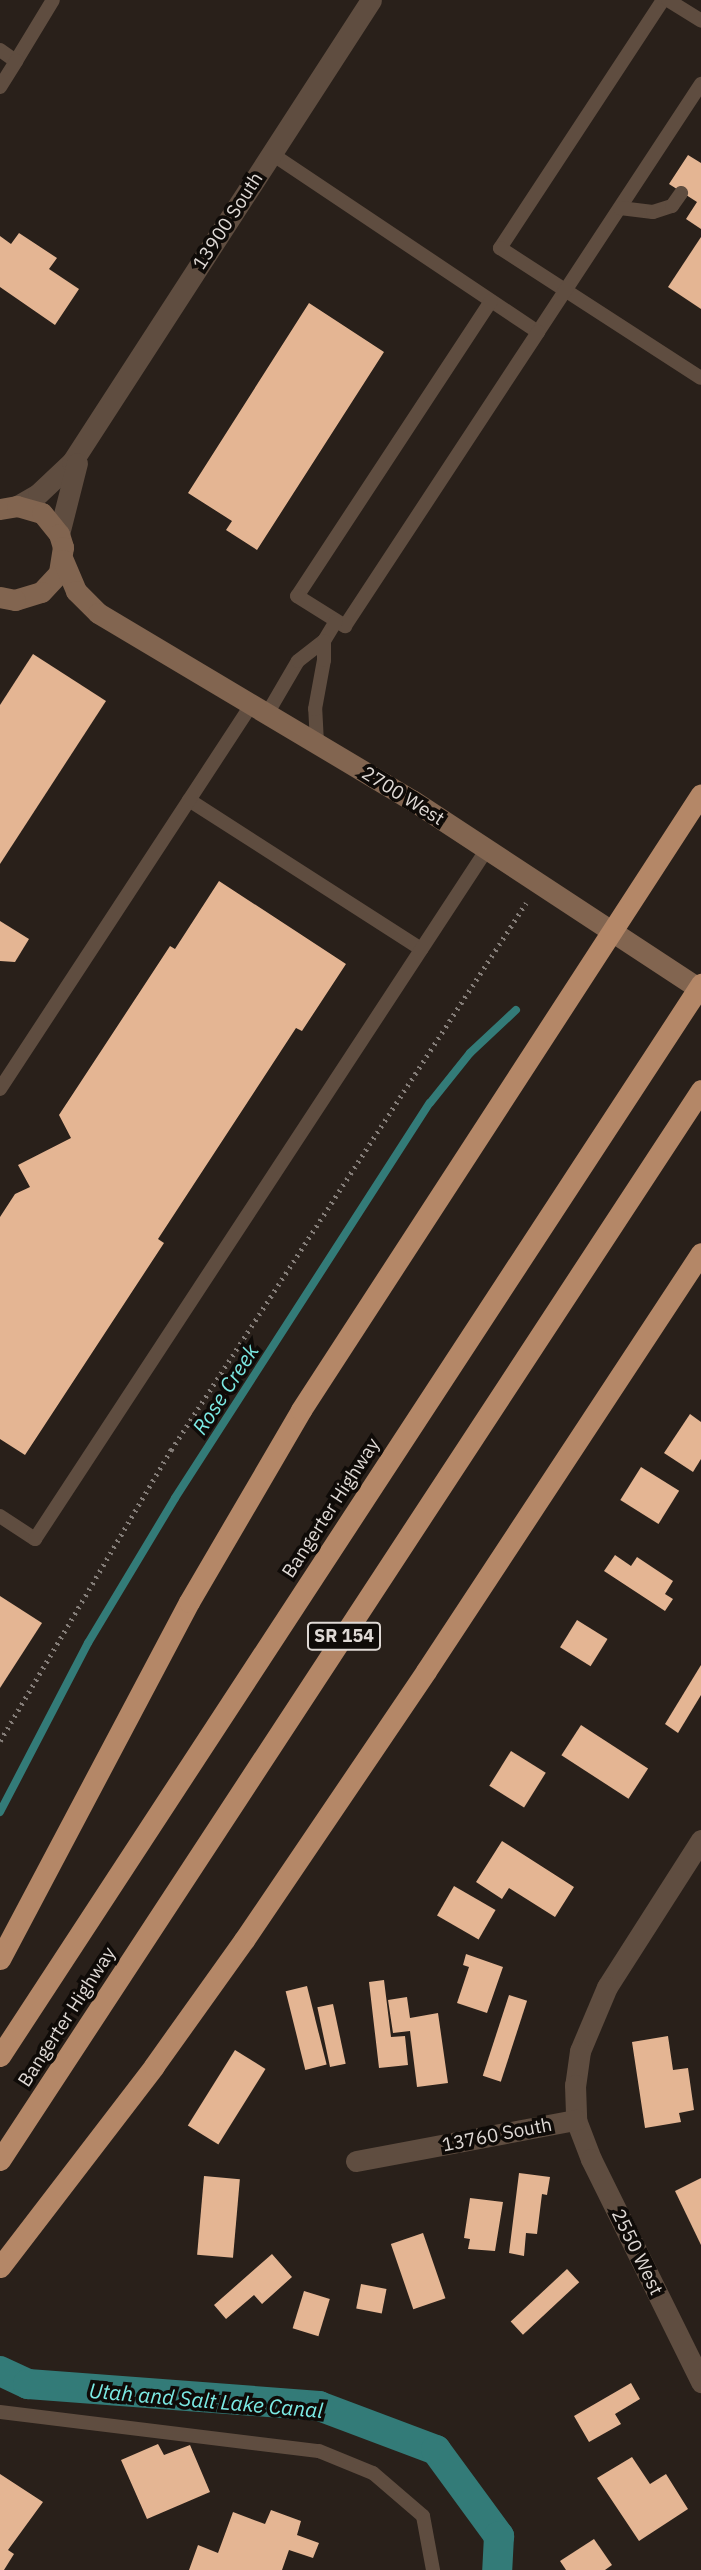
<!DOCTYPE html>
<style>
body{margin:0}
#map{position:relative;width:701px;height:2570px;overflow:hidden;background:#29201a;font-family:"IBM Plex Sans",sans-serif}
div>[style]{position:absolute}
.stream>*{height:8px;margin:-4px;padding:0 4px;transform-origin:4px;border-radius:4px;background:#337b78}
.canal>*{height:30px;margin:-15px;padding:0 15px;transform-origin:15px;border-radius:15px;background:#337b78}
.building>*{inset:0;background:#e4b593;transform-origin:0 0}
.path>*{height:4.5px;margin-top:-2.25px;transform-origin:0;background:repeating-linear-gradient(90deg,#847d78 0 2px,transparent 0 7px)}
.lane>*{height:14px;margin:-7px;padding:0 7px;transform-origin:7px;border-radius:7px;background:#5f4d40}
.street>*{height:21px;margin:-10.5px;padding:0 10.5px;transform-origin:10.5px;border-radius:10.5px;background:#5f4d40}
.secondary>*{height:21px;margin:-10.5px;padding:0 10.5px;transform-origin:10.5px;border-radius:10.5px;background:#826550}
.highway>*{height:21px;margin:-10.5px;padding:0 10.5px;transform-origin:10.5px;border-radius:10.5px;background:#b48767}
span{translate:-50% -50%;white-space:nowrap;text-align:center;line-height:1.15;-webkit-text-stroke:7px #0f0b08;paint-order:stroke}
.shield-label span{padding:2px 5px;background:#0f0b08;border:2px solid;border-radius:5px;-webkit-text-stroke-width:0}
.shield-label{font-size:18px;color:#dfd9d5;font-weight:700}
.street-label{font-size:19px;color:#dfd9d5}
.water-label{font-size:21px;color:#7ceae4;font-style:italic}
</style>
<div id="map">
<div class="stream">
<i style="left:0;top:1812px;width:191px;rotate:-62.5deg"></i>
<i style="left:88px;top:1643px;width:169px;rotate:-59deg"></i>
<i style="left:175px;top:1498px;width:470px;rotate:-57.2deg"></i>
<i style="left:430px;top:1103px;width:64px;rotate:-51.3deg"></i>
<i style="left:470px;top:1053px;width:63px;rotate:-43.1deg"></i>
</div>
<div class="canal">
<i style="left:0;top:2371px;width:31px;rotate:25deg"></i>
<i style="left:28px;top:2384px;width:292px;rotate:4.3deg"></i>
<i style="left:319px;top:2406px;width:125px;rotate:20.6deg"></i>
<i style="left:436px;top:2450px;width:107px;rotate:53.8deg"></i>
<i style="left:499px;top:2536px;width:34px;rotate:93deg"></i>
</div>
<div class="building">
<i style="clip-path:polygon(688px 155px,701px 163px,701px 229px,686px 219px,697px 202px,669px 184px)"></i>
<i style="clip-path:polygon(19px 233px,57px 258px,49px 269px,79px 289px,55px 325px,0 287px,0 236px,11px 244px)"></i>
<i style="clip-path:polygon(701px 237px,701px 309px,668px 287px)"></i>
<i style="clip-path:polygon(309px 303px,384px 352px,257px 550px,226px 530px,232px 521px,188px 493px)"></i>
<i style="clip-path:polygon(33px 654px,106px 701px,0 864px,0 705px)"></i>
<i style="clip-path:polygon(219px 881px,346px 964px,302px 1031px,296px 1028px,158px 1239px,164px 1243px,25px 1455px,0 1439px,0 1217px,15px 1194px,30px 1187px,18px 1165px,71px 1138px,59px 1115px,170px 946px,175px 949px)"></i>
<i style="clip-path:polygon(0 921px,29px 939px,15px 962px,0 961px)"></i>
<i style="clip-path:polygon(690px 1414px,701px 1422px,701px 1459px,693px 1472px,664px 1453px)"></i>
<i style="left:641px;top:1467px;width:45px;height:39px;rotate:32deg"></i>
<i style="clip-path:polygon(615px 1555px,631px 1566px,637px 1557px,673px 1581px,665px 1594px,673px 1599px,665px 1611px,604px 1571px)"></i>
<i style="clip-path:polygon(0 1596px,42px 1623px,0 1688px)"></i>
<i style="left:577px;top:1620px;width:36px;height:32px;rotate:32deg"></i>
<i style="clip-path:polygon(701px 1665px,701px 1695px,678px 1733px,665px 1724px)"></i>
<i style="left:581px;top:1725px;width:80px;height:36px;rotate:33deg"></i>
<i style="left:511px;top:1751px;width:41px;height:41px;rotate:32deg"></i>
<i style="clip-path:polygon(502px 1841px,574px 1887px,555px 1917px,509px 1888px,502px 1899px,476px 1882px)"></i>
<i style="left:454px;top:1886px;width:48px;height:34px;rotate:30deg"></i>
<i style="clip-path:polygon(466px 1954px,503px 1967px,487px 2013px,457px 2003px,469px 1967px,463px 1965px)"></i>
<i style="clip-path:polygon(384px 1980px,391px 2037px,405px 2036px,408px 2065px,379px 2068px,369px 1982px)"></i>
<i style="left:307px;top:1986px;width:81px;height:22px;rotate:76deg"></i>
<i style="left:509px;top:1995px;width:19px;height:85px;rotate:18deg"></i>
<i style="clip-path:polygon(407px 1997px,410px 2018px,438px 2013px,448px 2083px,417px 2087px,410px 2031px,393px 2033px,388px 2000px)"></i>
<i style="left:333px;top:2004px;width:61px;height:16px;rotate:78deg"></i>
<i style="clip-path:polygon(668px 2036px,673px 2070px,688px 2068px,694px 2110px,679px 2113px,681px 2122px,645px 2128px,632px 2042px)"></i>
<i style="left:235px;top:2050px;width:36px;height:89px;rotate:32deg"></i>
<i style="clip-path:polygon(519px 2173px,550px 2177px,547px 2195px,542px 2194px,537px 2234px,526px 2233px,524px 2256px,509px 2253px)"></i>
<i style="left:204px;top:2176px;width:36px;height:79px;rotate:5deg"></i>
<i style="clip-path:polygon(701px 2178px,701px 2245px,675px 2191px)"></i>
<i style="clip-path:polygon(470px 2198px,503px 2202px,495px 2251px,468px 2249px,470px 2239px,464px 2238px)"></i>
<i style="left:423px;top:2233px;width:69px;height:34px;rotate:71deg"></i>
<i style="clip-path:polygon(272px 2254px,292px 2277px,262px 2304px,254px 2295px,226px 2319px,214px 2305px)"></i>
<i style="left:567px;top:2269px;width:18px;height:77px;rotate:47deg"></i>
<i style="left:361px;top:2284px;width:26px;height:25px;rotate:11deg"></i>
<i style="left:304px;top:2291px;width:27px;height:39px;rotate:17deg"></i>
<i style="clip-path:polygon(631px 2383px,640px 2399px,615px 2414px,621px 2424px,589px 2442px,574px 2416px)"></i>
<i style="clip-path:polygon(158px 2444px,164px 2455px,190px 2445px,210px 2492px,147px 2519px,121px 2460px)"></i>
<i style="clip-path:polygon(632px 2457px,650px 2484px,666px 2474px,688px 2509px,639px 2541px,597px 2478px)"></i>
<i style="clip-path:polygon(0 2474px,43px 2502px,8px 2550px,14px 2554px,4px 2570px,0 2570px)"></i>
<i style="clip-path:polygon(271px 2510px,301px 2521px,297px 2535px,319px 2543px,313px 2558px,289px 2550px,282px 2570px,189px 2570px,198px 2545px,218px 2553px,233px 2512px,265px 2524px)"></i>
<i style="clip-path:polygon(594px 2539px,612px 2565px,605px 2570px,566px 2570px,560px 2561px)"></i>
</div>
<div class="path">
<i style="left:0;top:1741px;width:338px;rotate:-59.6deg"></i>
<i style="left:171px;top:1450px;width:652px;rotate:-57.02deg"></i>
</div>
<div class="lane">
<i style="left:663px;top:0;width:297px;rotate:123.3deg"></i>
<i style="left:500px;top:248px;width:239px;rotate:32.9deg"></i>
<i style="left:668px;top:0;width:39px;rotate:32deg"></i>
<i style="left:0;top:50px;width:19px;rotate:35deg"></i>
<i style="left:16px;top:61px;width:71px;rotate:-58.8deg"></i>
<i style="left:0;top:87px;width:31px;rotate:-58deg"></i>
<i style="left:272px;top:154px;width:320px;rotate:33.8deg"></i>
<i style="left:538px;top:332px;width:297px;rotate:-56.7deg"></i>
<i style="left:620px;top:208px;width:33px;rotate:7deg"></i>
<i style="left:653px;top:212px;width:20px;rotate:-18deg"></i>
<i style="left:672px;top:206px;width:16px;rotate:-55deg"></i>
<i style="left:491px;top:301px;width:353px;rotate:123.3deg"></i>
<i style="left:297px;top:596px;width:57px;rotate:32deg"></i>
<i style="left:345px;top:626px;width:352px;rotate:-56.7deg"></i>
<i style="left:267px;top:714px;width:61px;rotate:-59.7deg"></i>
<i style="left:298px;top:661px;width:33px;rotate:-38deg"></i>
<i style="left:324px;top:641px;width:23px;rotate:-59deg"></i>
<i style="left:317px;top:743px;width:34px;rotate:-93deg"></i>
<i style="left:315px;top:709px;width:50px;rotate:-79.6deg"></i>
<i style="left:324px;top:660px;width:19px;rotate:-90deg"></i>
<i style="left:189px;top:800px;width:276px;rotate:32.7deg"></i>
<i style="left:0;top:1089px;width:460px;rotate:-56.8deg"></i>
<i style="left:0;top:1516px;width:42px;rotate:33.3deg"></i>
<i style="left:35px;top:1539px;width:825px;rotate:-56.77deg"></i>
<i style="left:0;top:2412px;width:321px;rotate:7deg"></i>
<i style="left:319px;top:2451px;width:58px;rotate:22.2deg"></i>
<i style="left:373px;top:2473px;width:66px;rotate:40.7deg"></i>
<i style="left:423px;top:2516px;width:55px;rotate:79.5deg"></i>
</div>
<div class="street">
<i style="left:17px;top:506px;width:24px;rotate:-30deg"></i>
<i style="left:38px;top:494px;width:47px;rotate:-43.3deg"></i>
<i style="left:72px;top:462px;width:550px;rotate:-57.09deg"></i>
<i style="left:59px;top:534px;width:73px;rotate:-75.8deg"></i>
<i style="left:701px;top:1840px;width:174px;rotate:122.6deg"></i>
<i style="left:607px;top:1987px;width:69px;rotate:112.9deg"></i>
<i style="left:580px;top:2051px;width:34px;rotate:98deg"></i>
<i style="left:575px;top:2085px;width:35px;rotate:88deg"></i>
<i style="left:576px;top:2120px;width:42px;rotate:69deg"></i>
<i style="left:591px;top:2159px;width:249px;rotate:63.7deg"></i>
<i style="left:356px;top:2161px;width:224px;rotate:-10.6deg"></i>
</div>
<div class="secondary">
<i style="left:0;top:509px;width:17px;rotate:-10deg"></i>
<i style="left:17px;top:506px;width:26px;rotate:16deg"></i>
<i style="left:42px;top:513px;width:27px;rotate:51deg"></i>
<i style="left:59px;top:534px;width:14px;rotate:73deg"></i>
<i style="left:63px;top:547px;width:26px;rotate:99deg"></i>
<i style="left:59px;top:573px;width:26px;rotate:133deg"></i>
<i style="left:41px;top:592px;width:27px;rotate:163deg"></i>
<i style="left:15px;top:600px;width:15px;rotate:-169deg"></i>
<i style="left:63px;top:560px;width:34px;rotate:67deg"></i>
<i style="left:76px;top:591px;width:31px;rotate:45deg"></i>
<i style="left:98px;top:613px;width:365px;rotate:30.8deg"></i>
<i style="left:412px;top:800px;width:346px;rotate:33.3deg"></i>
</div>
<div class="highway">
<i style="left:0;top:1959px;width:404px;rotate:-62.1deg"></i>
<i style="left:189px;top:1602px;width:222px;rotate:-59.7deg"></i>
<i style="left:301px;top:1410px;width:734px;rotate:-57deg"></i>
<i style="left:0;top:2056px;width:1281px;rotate:-56.82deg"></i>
<i style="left:0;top:2160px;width:1279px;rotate:-56.77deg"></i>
<i style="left:0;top:2267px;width:253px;rotate:-52.5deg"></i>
<i style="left:154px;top:2066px;width:155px;rotate:-54.5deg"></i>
<i style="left:244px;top:1940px;width:325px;rotate:-55.9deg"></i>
<i style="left:426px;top:1671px;width:500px;rotate:-56.66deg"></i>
</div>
<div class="shield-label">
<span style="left:344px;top:1636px">SR 154</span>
</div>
<div class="street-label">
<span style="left:228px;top:221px;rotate:-57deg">13900 South</span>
<span style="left:403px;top:796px;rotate:32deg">2700 West</span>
<span style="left:331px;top:1508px;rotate:-57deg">Bangerter Highway</span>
<span style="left:67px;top:2017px;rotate:-57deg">Bangerter Highway</span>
<span style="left:497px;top:2135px;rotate:-11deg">13760 South</span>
<span style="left:637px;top:2252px;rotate:64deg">2550 West</span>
</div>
<div class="water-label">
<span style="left:225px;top:1389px;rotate:-57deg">Rose Creek</span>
<span style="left:206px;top:2400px;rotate:5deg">Utah and Salt Lake Canal</span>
</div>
</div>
